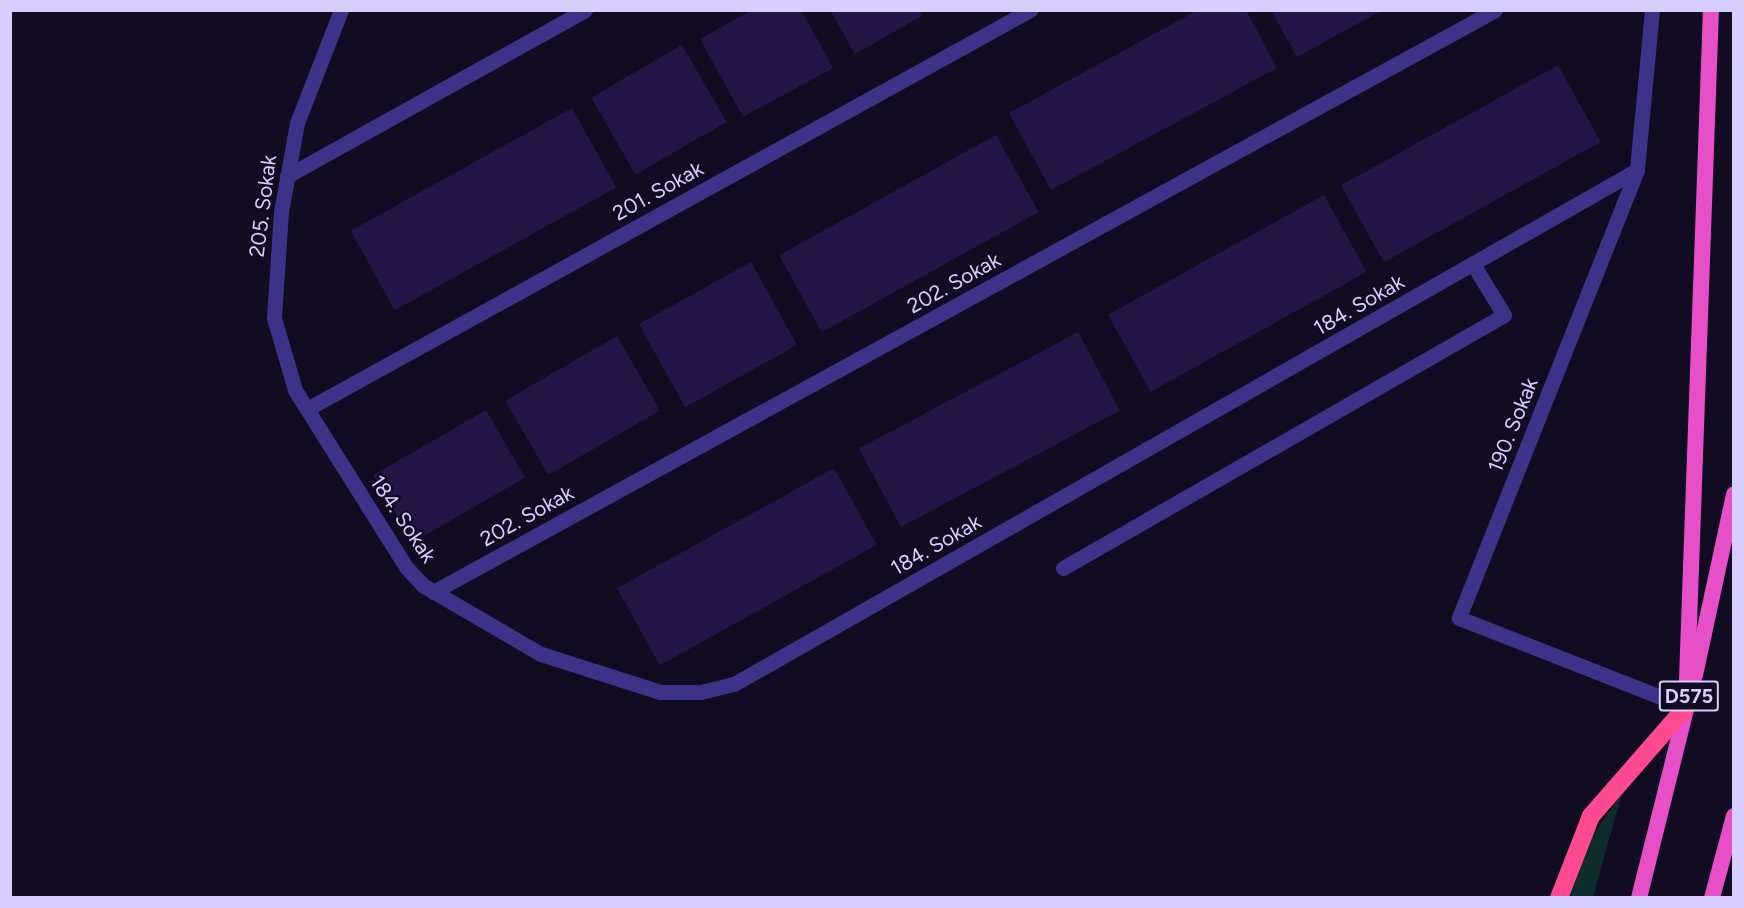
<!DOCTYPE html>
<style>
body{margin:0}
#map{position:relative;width:1744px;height:908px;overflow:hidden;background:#120c23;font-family:Figtree,sans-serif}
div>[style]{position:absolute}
.green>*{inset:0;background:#0e2c2e}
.building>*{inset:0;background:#231646;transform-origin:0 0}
.minor>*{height:15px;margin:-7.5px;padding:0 7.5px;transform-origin:7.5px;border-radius:7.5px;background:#3c3287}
.trunk>*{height:16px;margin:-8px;padding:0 8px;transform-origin:8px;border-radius:8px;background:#e64fc8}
.motorway>*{height:18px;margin:-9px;padding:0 9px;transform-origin:9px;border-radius:9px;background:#ff4991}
span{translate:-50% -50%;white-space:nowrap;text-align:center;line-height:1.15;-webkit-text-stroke:4.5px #120c23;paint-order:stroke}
.shield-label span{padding:2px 4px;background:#120c23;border:2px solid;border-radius:4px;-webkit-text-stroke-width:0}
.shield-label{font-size:20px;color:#d7ceff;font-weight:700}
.street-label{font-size:21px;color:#d7ceff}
.frame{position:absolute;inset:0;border:12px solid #d7ceff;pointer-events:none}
</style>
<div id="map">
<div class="green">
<i style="clip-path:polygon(1622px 793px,1593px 897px,1569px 898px,1591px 838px)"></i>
</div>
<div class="building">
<i style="clip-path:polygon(752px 10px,801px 10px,833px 68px,743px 117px,700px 39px)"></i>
<i style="clip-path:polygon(830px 10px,919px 10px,922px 16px,855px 54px)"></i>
<i style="clip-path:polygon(1198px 10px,1246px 10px,1277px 68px,1051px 190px,1009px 113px)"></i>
<i style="clip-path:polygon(1271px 10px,1383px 10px,1297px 57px)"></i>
<i style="left:682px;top:45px;width:89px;height:105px;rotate:60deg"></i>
<i style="left:1558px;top:65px;width:88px;height:248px;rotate:61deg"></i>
<i style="left:572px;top:108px;width:91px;height:253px;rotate:61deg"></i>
<i style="left:996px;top:135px;width:88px;height:248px;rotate:61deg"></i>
<i style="left:1324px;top:195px;width:88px;height:247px;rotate:61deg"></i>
<i style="left:751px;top:262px;width:95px;height:128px;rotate:61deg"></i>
<i style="left:1078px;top:332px;width:89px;height:248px;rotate:62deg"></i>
<i style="left:617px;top:336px;width:86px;height:129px;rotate:60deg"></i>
<i style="left:486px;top:410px;width:78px;height:130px;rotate:60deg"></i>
<i style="left:834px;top:468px;width:88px;height:248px;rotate:61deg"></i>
</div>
<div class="minor">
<i style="left:341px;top:10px;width:121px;rotate:111.3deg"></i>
<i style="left:297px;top:123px;width:90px;rotate:100.2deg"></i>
<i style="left:281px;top:212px;width:106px;rotate:93.8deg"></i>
<i style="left:274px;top:318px;width:75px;rotate:73.7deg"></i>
<i style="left:295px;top:390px;width:209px;rotate:57.9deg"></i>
<i style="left:406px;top:567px;width:26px;rotate:47deg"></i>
<i style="left:424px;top:586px;width:135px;rotate:30.2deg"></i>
<i style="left:541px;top:654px;width:125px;rotate:17.7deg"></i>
<i style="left:660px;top:692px;width:41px"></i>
<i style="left:701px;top:692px;width:34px;rotate:-14deg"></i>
<i style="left:734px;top:684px;width:1039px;rotate:-29.65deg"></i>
<i style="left:1652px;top:10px;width:161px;rotate:95.4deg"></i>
<i style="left:1637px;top:170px;width:482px;rotate:111.7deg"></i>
<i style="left:1459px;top:618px;width:244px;rotate:21.4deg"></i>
<i style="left:287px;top:176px;width:341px;rotate:-29.1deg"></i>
<i style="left:307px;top:409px;width:826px;rotate:-28.89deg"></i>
<i style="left:1063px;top:568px;width:508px;rotate:-29.84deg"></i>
<i style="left:1504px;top:315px;width:60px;rotate:-121.3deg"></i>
<i style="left:433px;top:592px;width:1211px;rotate:-28.72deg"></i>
</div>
<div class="trunk">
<i style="left:1695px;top:675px;width:185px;rotate:-77.8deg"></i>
<i style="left:1686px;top:707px;width:697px;rotate:-87.95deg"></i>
<i style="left:1639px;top:898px;width:198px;rotate:-76deg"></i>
<i style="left:1712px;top:898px;width:85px;rotate:-75deg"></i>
</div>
<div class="motorway">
<i style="left:1559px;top:898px;width:88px;rotate:-68.7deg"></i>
<i style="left:1591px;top:816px;width:145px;rotate:-48.9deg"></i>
</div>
<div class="shield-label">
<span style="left:1689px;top:696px">D575</span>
</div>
<div class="street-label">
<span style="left:658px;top:191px;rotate:-29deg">201. Sokak</span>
<span style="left:263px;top:206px;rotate:-83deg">205. Sokak</span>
<span style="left:954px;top:283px;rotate:-29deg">202. Sokak</span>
<span style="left:1359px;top:305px;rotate:-30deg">184. Sokak</span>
<span style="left:1513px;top:425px;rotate:-68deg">190. Sokak</span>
<span style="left:527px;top:516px;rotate:-29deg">202. Sokak</span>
<span style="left:403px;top:519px;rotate:56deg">184. Sokak</span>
<span style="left:936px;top:545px;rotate:-30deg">184. Sokak</span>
</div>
<div class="frame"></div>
</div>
